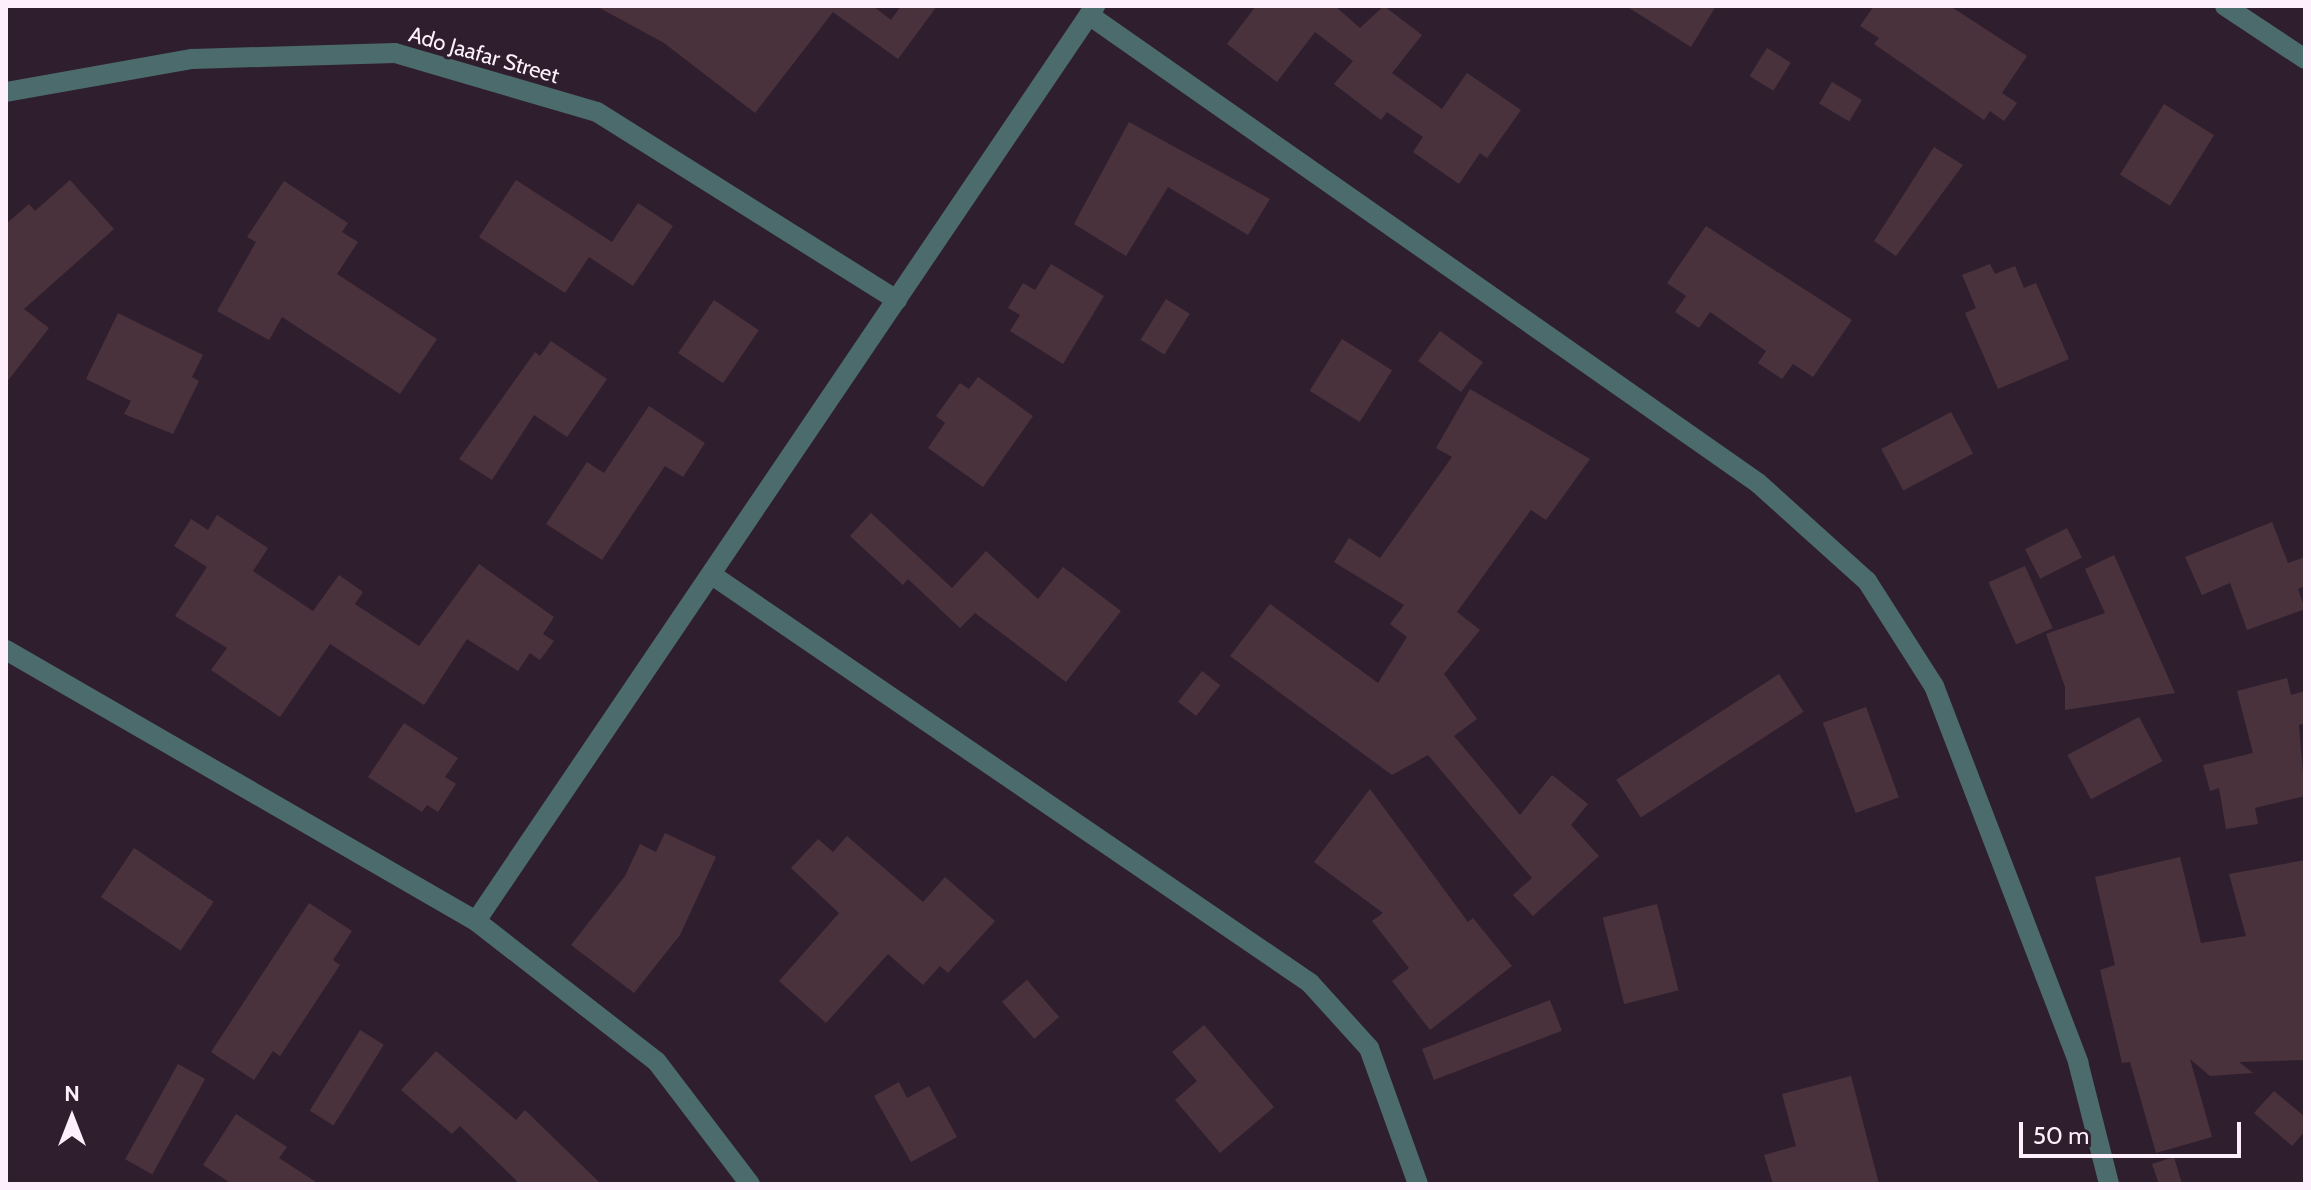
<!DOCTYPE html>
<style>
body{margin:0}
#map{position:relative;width:2311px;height:1190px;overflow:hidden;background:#2f1e2e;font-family:Cabin,sans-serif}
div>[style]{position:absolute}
.building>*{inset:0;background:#4a323d;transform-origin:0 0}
.street>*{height:20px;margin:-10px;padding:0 10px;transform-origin:10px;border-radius:10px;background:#4b6b6c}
span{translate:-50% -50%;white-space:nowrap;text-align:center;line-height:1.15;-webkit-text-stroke:6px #2f1e2e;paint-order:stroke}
.street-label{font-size:22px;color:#fdf0fc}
.frame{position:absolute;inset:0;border:8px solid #fdf0fc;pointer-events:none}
.north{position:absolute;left:32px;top:1078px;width:80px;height:80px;-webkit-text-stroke:6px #2f1e2e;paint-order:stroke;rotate:0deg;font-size:22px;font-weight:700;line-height:32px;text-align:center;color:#fdf0fc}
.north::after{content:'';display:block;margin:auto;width:28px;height:36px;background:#fdf0fc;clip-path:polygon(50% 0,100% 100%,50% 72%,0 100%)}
.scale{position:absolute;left:2019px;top:1122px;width:222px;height:36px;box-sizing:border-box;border:4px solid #fdf0fc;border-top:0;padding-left:10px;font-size:24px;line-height:28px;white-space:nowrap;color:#fdf0fc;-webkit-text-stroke:6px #2f1e2e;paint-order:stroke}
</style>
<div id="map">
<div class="building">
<i style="clip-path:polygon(596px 6px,873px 6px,891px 20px,901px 6px,937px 6px,898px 59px,833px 12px,755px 113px,664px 43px)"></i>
<i style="clip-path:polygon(1256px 6px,1335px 6px,1360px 28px,1384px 6px,1422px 35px,1392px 73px,1442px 109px,1467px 73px,1521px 110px,1487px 158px,1480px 153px,1459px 184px,1413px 152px,1423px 137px,1387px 112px,1381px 120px,1334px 84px,1353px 61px,1315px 32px,1277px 82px,1227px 44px)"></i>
<i style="clip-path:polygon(1626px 6px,1716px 6px,1691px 47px)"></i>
<i style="clip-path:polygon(1874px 6px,1950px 6px,2027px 56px,2002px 93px,2017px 103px,2004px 121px,1990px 111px,1984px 120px,1874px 44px,1879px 38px,1860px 26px)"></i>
<i style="left:1767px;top:48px;width:28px;height:33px;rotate:32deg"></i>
<i style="left:1832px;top:82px;width:35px;height:25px;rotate:31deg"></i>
<i style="left:2164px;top:104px;width:59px;height:83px;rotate:32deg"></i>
<i style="clip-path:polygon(1129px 122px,1270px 199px,1248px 235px,1168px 187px,1126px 256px,1074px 224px)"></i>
<i style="clip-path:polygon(1934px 147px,1963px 165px,1896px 256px,1874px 241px)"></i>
<i style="clip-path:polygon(70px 180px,114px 229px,24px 309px,49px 328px,6px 383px,6px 224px,29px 204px,35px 211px)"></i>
<i style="clip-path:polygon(516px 180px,612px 242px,638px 203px,673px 226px,633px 286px,589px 257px,565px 293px,479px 237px)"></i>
<i style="clip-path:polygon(284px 181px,348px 223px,342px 232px,358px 242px,337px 274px,437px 339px,400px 394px,282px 317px,269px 340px,217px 311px,256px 242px,247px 237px)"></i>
<i style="clip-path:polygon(1706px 226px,1852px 320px,1813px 377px,1793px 364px,1782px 379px,1758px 363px,1766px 351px,1710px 312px,1699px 328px,1675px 312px,1686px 296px,1667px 283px)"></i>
<i style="clip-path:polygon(1051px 264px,1104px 296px,1063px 364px,1010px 331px,1020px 315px,1008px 308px,1023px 283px,1035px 290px)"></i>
<i style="clip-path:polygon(1990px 264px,1995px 274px,2015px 266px,2024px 288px,2036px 283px,2069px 359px,1998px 389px,1965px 313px,1976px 308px,1962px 275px)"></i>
<i style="left:1166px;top:299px;width:28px;height:48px;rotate:32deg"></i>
<i style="left:714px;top:300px;width:54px;height:64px;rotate:34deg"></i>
<i style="clip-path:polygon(118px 313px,203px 355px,192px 377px,199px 381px,173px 434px,124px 414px,131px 401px,86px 379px)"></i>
<i style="left:1440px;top:331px;width:53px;height:37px;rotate:36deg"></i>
<i style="left:1342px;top:339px;width:59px;height:61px;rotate:32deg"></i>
<i style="clip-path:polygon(551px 341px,607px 379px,567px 437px,534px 415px,492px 480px,459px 459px,535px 352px,540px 356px)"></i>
<i style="clip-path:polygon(978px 377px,1033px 416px,983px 487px,928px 448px,945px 423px,936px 416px,960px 383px,969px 389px)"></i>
<i style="clip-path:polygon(1470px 389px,1590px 459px,1546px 520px,1531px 510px,1457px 612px,1480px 630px,1444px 674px,1477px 719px,1454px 736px,1520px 815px,1552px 775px,1588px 804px,1571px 825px,1599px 856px,1533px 916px,1513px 895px,1532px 878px,1428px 755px,1392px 775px,1230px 656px,1270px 604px,1378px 683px,1407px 637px,1390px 624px,1404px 605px,1334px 562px,1349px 538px,1380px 558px,1452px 457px,1436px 448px)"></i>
<i style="clip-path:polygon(649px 406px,705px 443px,683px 477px,665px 466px,602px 560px,546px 524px,587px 462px,604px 473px)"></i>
<i style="left:1951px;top:412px;width:47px;height:79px;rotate:62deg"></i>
<i style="clip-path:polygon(871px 513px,952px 588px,986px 551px,1038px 599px,1063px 567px,1121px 611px,1066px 682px,975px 613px,960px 628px,908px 579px,903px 585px,850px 536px)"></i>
<i style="clip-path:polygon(217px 515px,268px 548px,253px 571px,313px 611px,339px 575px,363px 592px,355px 604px,419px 646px,479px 564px,554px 617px,543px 634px,554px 641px,540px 660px,530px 653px,518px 671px,467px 639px,424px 705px,330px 644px,280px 717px,211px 670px,227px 648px,175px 616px,207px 567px,174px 546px,191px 519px,208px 530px)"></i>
<i style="clip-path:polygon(2272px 522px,2288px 563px,2305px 557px,2305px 586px,2298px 589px,2305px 609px,2247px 630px,2230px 583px,2202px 595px,2185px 557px)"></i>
<i style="left:2067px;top:528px;width:33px;height:47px;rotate:63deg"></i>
<i style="clip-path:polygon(2114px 555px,2175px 693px,2065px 710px,2065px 687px,2046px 634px,2105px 613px,2085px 569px)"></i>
<i style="left:2025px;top:566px;width:68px;height:40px;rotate:66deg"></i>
<i style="left:1202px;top:671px;width:23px;height:39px;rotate:38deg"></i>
<i style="left:1779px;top:674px;width:45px;height:194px;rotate:57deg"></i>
<i style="clip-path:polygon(2287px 678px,2291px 695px,2305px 691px,2305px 723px,2299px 725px,2305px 796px,2255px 808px,2258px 824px,2226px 829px,2219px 788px,2210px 791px,2203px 765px,2253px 753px,2237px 691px)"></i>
<i style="left:1866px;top:707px;width:96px;height:46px;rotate:70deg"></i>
<i style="left:2139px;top:717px;width:50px;height:81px;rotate:62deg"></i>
<i style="clip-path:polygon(404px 723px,458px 758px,445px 777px,456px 784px,438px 812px,427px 805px,422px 812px,368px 777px)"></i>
<i style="clip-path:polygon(1370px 789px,1468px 922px,1473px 918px,1512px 966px,1430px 1030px,1392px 981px,1409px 968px,1372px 921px,1383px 913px,1314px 862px)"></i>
<i style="clip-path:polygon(665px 833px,716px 857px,680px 935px,634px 993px,571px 945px,625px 876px,640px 844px,656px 852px)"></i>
<i style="clip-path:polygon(847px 836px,923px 902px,945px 877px,995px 921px,948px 973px,940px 966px,923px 985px,888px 954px,826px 1023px,779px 981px,839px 913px,791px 868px,818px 839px,833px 852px)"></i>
<i style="left:134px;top:848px;width:96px;height:59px;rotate:34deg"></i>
<i style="clip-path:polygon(2180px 857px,2201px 943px,2246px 936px,2229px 874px,2305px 860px,2305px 1060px,2239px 1062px,2253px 1073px,2210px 1076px,2190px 1059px,2212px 1137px,2156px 1153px,2130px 1062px,2122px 1063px,2100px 970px,2115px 965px,2095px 877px)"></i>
<i style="clip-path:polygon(309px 903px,352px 931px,333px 960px,340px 965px,280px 1056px,273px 1051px,254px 1080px,211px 1052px)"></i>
<i style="left:1657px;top:904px;width:89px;height:56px;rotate:76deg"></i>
<i style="left:1027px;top:980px;width:49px;height:33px;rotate:49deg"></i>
<i style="left:1550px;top:1000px;width:33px;height:137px;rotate:69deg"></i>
<i style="clip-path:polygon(1204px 1025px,1274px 1107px,1220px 1153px,1175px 1100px,1197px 1081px,1172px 1052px)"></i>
<i style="left:360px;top:1030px;width:28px;height:95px;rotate:32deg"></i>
<i style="clip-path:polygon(436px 1051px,516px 1120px,525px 1110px,601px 1184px,520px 1184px,460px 1126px,452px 1134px,401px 1090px)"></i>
<i style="left:178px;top:1064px;width:31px;height:109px;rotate:29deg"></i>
<i style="clip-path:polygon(1851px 1076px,1879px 1184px,1773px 1184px,1764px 1155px,1796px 1146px,1782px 1094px)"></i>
<i style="clip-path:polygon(899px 1082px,907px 1098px,929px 1086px,957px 1137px,911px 1162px,874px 1096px)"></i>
<i style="clip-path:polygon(2274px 1091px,2305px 1117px,2305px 1131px,2292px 1146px,2254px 1113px)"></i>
<i style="clip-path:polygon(236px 1114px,287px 1147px,279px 1158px,319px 1184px,232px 1184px,203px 1165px)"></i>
<i style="clip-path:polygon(2174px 1157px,2182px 1184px,2159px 1184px,2152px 1164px)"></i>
</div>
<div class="street">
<i style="left:2225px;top:6px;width:96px;rotate:33.5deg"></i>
<i style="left:1089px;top:15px;width:816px;rotate:34.97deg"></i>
<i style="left:1758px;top:483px;width:147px;rotate:42deg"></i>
<i style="left:1867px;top:581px;width:125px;rotate:57.5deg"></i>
<i style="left:1934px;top:686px;width:403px;rotate:69deg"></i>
<i style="left:2078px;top:1062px;width:126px;rotate:75.7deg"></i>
<i style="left:6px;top:92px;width:189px;rotate:-10.1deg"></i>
<i style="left:192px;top:59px;width:203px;rotate:-1.7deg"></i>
<i style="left:395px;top:53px;width:210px;rotate:16.3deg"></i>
<i style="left:597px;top:112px;width:354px;rotate:32.1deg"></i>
<i style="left:712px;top:575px;width:724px;rotate:34.3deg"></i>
<i style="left:1310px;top:983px;width:88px;rotate:47.8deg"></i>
<i style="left:1369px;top:1048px;width:145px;rotate:70.2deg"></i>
<i style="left:6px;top:650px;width:543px;rotate:29.97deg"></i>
<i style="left:476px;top:921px;width:229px;rotate:37.9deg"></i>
<i style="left:657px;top:1062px;width:153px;rotate:52.7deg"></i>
<i style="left:476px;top:921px;width:1105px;rotate:-55.92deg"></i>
</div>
<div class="street-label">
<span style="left:484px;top:55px;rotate:16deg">Ado Jaafar Street</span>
</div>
<div class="frame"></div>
<div class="north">N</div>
<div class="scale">50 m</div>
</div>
